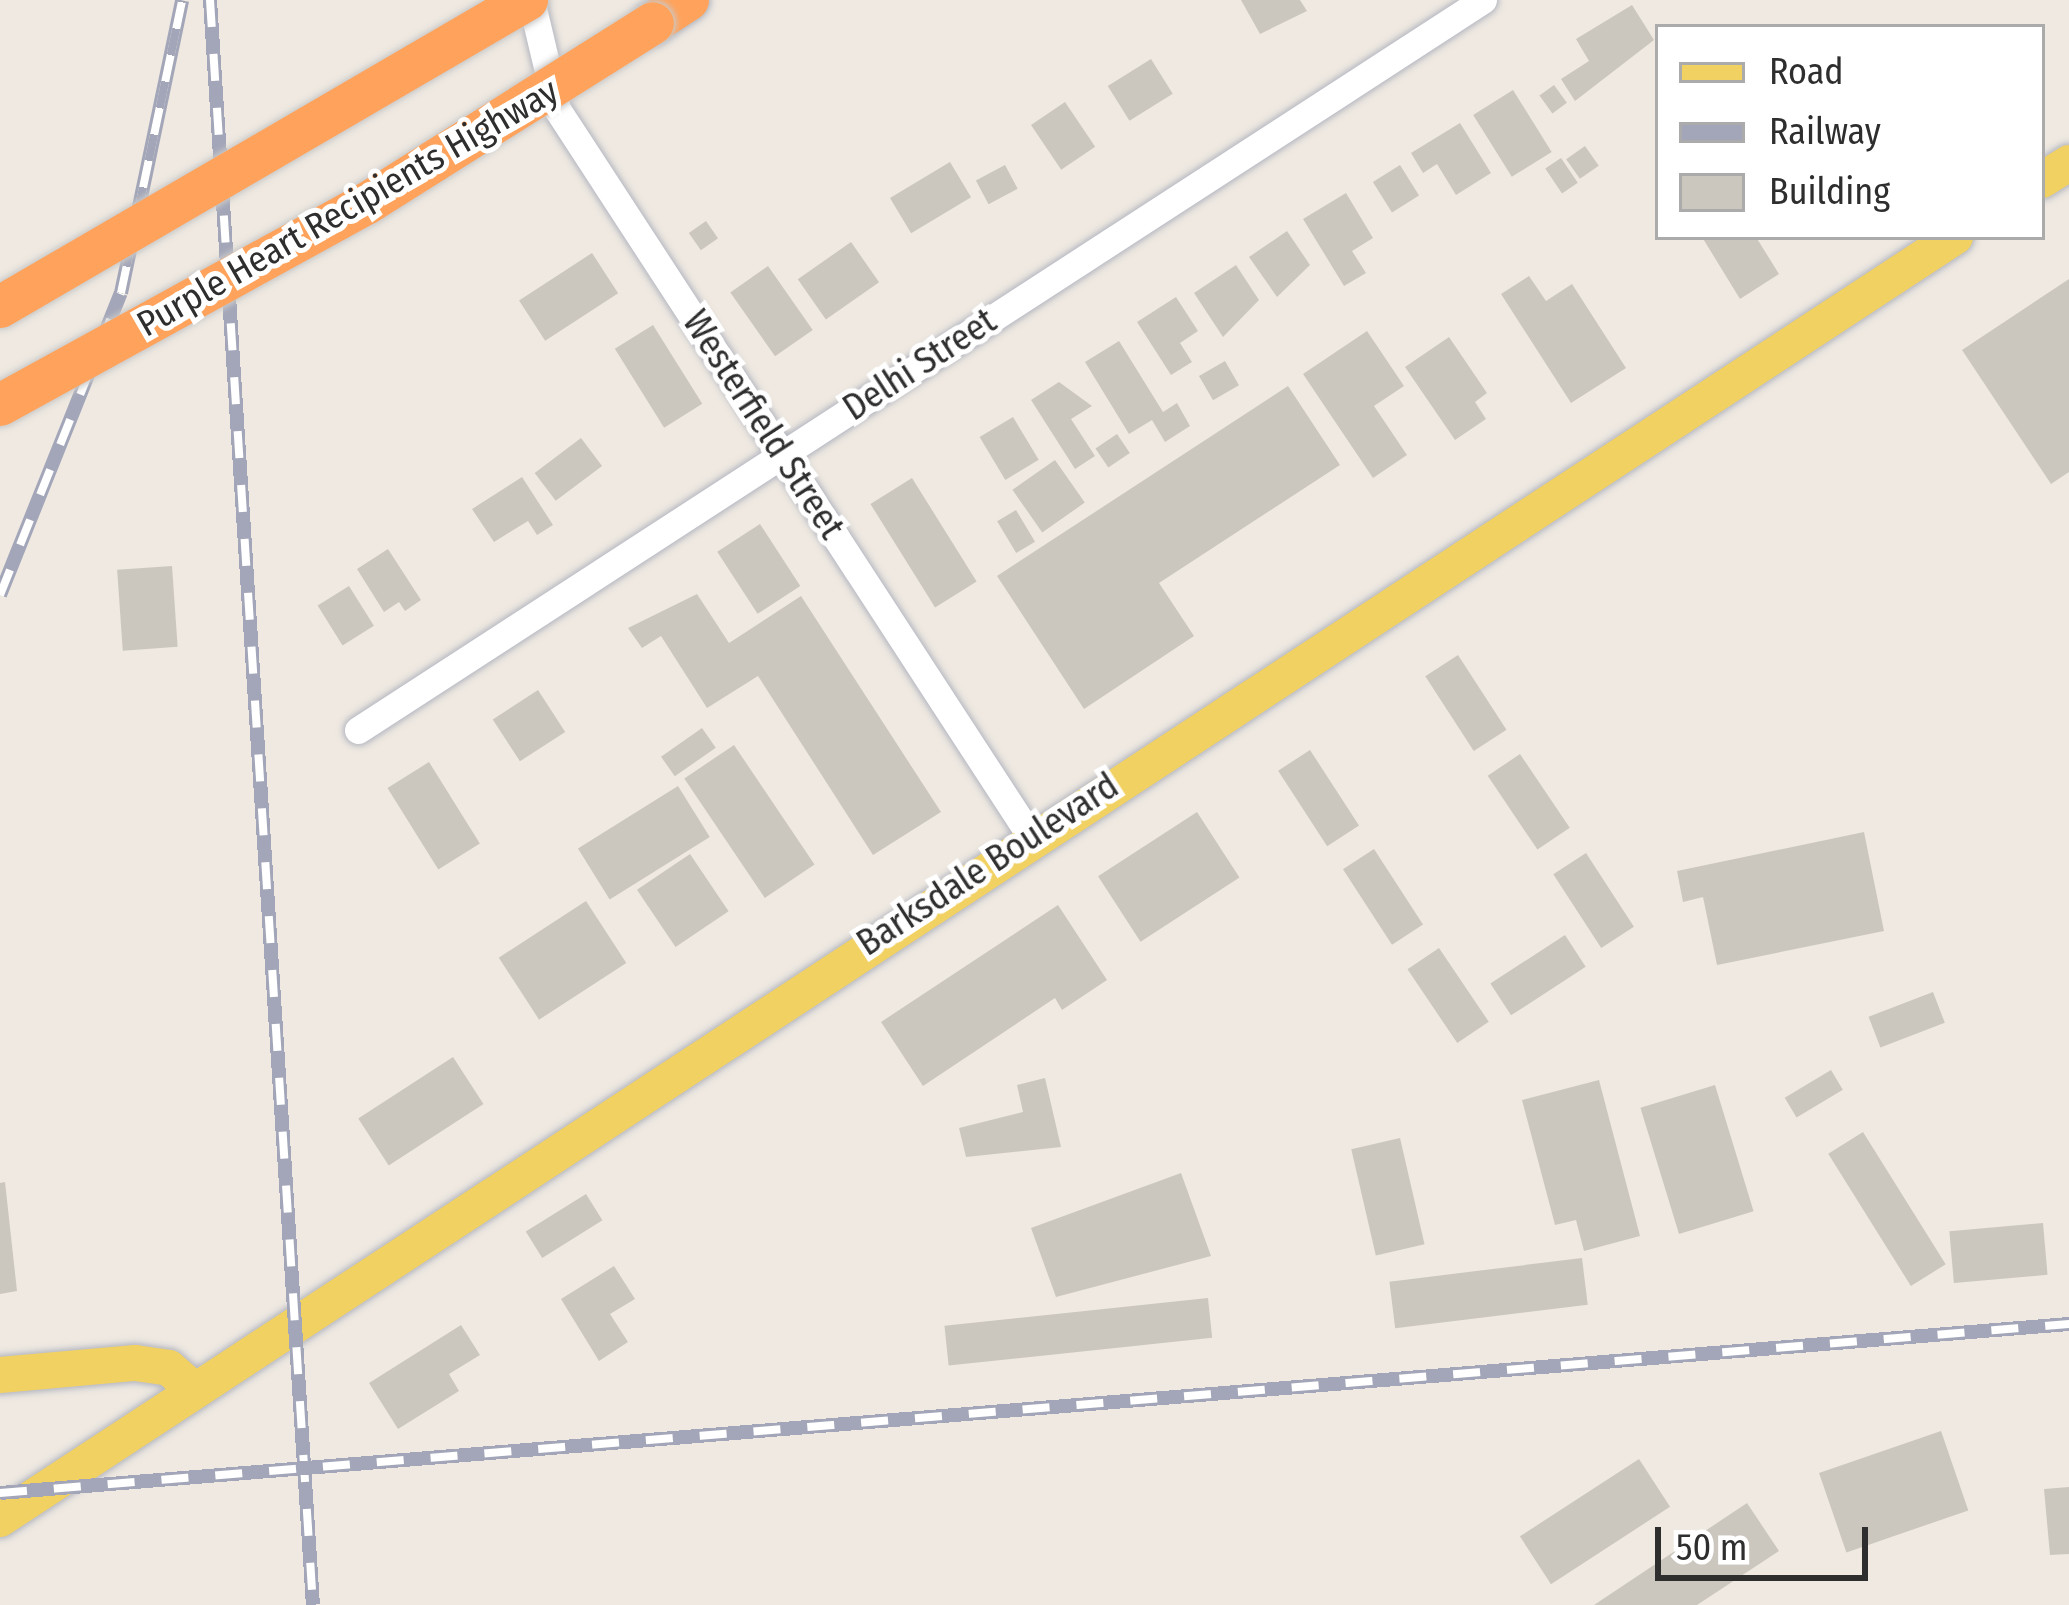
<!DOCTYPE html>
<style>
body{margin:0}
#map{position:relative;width:2069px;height:1605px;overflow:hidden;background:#efe9e1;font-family:"Fira Sans Condensed",sans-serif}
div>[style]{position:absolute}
.building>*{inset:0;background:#cbc7bf;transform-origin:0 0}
.roads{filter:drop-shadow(0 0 3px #b4b7c1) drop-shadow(0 0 3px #b4b7c1)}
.minor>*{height:27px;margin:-13.5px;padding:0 13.5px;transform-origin:13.5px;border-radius:13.5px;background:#fff}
.major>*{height:36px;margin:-18px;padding:0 18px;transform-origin:18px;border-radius:18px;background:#f2d163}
.highway>*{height:42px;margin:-21px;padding:0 21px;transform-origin:21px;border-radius:21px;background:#ffa35c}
.rail>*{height:14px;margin-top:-7px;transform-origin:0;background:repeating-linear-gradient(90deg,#fff 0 27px,#a3a6b8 0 54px);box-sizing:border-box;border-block:3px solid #a3a6b8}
.bridges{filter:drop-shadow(0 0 3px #c9c9c9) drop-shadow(0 0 3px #c9c9c9)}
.highway-bridge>*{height:42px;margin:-21px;padding:0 21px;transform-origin:21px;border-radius:21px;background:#ffa35c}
span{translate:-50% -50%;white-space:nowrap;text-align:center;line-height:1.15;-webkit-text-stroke:10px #fff;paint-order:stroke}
.street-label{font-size:36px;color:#2e2e2e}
.legend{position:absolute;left:1655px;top:24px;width:390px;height:216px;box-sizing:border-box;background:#fff;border:3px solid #ababab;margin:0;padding:15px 21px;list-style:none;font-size:36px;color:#2e2e2e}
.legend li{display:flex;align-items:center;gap:24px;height:60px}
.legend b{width:60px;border:3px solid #ababab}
.scale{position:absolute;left:1655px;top:1527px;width:213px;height:54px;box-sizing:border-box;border:6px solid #2e2e2e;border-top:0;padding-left:15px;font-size:36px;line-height:42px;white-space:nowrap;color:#2e2e2e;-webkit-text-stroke:9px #fff;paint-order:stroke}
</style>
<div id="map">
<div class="building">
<i style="clip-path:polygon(1241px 0,1300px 0,1307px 11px,1260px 34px)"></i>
<i style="clip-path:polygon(1632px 5px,1654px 40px,1575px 101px,1561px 79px,1589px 61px,1576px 39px)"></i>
<i style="left:1151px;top:59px;width:41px;height:51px;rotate:58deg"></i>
<i style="left:1554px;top:85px;width:22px;height:18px;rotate:54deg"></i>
<i style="left:1513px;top:90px;width:73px;height:47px;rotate:58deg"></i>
<i style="left:1065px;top:102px;width:54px;height:41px;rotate:56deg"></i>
<i style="clip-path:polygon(1460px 123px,1491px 173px,1456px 195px,1437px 164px,1423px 173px,1411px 153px)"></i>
<i style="left:1585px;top:146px;width:24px;height:23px;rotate:55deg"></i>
<i style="left:1561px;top:158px;width:30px;height:19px;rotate:56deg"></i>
<i style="left:950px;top:162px;width:41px;height:70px;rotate:59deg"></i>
<i style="left:1005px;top:165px;width:27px;height:33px;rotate:62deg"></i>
<i style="left:1400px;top:165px;width:36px;height:32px;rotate:58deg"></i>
<i style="clip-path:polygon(1346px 193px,1373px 238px,1352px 251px,1366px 273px,1344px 286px,1303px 219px)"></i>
<i style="left:706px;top:221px;width:21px;height:21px;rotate:55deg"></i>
<i style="clip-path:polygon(1287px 231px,1310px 265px,1277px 297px,1249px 257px)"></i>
<i style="clip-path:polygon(1702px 237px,1756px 237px,1779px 274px,1740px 299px)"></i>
<i style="left:851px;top:242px;width:49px;height:65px;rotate:55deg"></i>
<i style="left:592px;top:253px;width:48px;height:87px;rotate:57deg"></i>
<i style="clip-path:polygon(1236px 265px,1259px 300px,1223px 337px,1194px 293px)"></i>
<i style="left:768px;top:266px;width:78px;height:46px;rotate:55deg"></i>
<i style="clip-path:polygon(1529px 276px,1546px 301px,1572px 284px,1626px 368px,1571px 403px,1501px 294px)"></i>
<i style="clip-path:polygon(2069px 279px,2069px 472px,2051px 484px,1962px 350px)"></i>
<i style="clip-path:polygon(1176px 297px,1198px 331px,1180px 343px,1192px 362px,1171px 375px,1137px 322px)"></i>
<i style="left:653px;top:325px;width:93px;height:45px;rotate:58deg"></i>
<i style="clip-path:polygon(1367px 331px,1404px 386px,1374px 406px,1407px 455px,1373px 478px,1303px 374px)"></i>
<i style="clip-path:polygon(1449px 337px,1487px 393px,1475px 402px,1486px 419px,1455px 440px,1405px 367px)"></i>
<i style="clip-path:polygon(1119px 341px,1163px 412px,1177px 403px,1190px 426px,1165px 442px,1152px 420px,1129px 434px,1085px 362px)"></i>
<i style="left:1225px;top:361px;width:28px;height:30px;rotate:60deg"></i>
<i style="clip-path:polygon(1059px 382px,1092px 406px,1071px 419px,1095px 456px,1075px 469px,1031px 400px)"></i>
<i style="clip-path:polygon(1288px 386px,1340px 465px,1159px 583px,1194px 636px,1084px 709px,997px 576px)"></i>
<i style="left:1013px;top:417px;width:50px;height:39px;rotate:59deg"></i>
<i style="left:1117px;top:434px;width:23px;height:26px;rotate:56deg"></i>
<i style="left:581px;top:438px;width:35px;height:58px;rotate:53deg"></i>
<i style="left:1055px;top:460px;width:52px;height:52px;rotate:55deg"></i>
<i style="clip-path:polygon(522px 477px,553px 525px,537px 535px,528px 521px,494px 542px,472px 509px)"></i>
<i style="left:912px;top:478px;width:122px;height:49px;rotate:58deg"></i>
<i style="left:1016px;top:510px;width:37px;height:22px;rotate:59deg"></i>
<i style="left:760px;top:524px;width:74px;height:51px;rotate:57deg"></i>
<i style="clip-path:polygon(388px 549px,421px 600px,405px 611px,399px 602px,384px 612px,357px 569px)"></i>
<i style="left:172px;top:566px;width:81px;height:55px;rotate:86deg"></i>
<i style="left:349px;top:586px;width:47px;height:37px;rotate:58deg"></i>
<i style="clip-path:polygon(697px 594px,729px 643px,801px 596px,941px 812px,873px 855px,758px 676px,707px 708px,661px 636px,642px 648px,628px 628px)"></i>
<i style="left:1458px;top:655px;width:89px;height:39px;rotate:57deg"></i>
<i style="left:538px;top:690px;width:50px;height:54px;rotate:57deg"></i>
<i style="left:702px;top:728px;width:24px;height:50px;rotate:55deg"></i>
<i style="left:734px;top:745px;width:144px;height:60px;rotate:56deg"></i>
<i style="left:1310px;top:750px;width:90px;height:38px;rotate:57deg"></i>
<i style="left:1520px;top:754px;width:89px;height:39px;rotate:56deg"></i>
<i style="left:429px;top:762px;width:96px;height:49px;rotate:58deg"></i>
<i style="left:678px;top:786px;width:60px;height:118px;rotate:58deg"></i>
<i style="left:1197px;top:812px;width:78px;height:118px;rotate:57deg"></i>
<i style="clip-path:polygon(1864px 832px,1884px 931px,1717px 965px,1703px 897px,1683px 902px,1677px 871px)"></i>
<i style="left:1374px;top:849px;width:90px;height:37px;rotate:57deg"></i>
<i style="left:1586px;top:853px;width:88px;height:39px;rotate:57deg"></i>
<i style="left:690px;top:854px;width:69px;height:64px;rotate:56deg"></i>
<i style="left:586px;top:901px;width:74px;height:104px;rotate:57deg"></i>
<i style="clip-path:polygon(1058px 905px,1107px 980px,1062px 1010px,1055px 998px,923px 1086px,881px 1022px)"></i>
<i style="left:1565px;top:935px;width:38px;height:89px;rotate:57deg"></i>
<i style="left:1439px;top:948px;width:89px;height:38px;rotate:56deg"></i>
<i style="left:1933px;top:992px;width:33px;height:69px;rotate:69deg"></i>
<i style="left:453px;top:1057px;width:56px;height:113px;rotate:57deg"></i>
<i style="left:1831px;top:1070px;width:23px;height:54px;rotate:59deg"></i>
<i style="clip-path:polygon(1045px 1078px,1061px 1147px,966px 1157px,959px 1128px,1023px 1112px,1017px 1085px)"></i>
<i style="clip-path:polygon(1599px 1080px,1640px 1236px,1584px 1251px,1576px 1220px,1555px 1225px,1522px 1100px)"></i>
<i style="left:1715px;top:1085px;width:132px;height:78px;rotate:73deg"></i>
<i style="left:1863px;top:1132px;width:156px;height:41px;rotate:58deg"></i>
<i style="left:1400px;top:1138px;width:109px;height:50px;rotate:77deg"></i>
<i style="clip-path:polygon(1181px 1173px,1211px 1256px,1056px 1297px,1031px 1228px)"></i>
<i style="clip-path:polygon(5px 1182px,17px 1291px,0 1294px,0 1183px)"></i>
<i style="left:586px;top:1194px;width:31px;height:71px;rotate:58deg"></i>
<i style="left:2043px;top:1223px;width:52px;height:94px;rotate:85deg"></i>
<i style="left:1582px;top:1258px;width:47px;height:194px;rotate:83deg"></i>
<i style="clip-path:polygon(614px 1266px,635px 1299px,610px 1314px,628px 1342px,599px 1361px,561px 1299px)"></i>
<i style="left:1208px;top:1298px;width:40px;height:265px;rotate:84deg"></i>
<i style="clip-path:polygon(461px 1325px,480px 1355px,449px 1374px,459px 1391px,398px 1429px,369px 1383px)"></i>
<i style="left:1941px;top:1431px;width:84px;height:129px;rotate:71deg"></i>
<i style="left:1639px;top:1459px;width:57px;height:142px;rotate:57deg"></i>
<i style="clip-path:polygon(2069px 1487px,2069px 1554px,2050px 1555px,2044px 1489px)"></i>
<i style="clip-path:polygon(1747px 1503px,1779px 1551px,1697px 1605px,1594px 1605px)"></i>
</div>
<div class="roads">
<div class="minor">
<i style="left:531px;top:0;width:112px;rotate:76.6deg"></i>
<i style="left:557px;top:109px;width:869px;rotate:56.93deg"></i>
<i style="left:358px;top:730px;width:1341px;rotate:-32.98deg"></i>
</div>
<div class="major">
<i style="left:2042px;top:180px;width:32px;rotate:-32deg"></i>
<i style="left:0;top:1375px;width:136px;rotate:-5.1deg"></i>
<i style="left:135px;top:1363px;width:34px;rotate:8deg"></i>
<i style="left:169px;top:1368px;width:29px;rotate:41deg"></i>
<i style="left:0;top:1519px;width:2338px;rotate:-33.26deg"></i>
</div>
<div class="highway">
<i style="left:653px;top:23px;width:42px;rotate:-33.3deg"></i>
</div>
</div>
<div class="rail">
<i style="left:210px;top:0;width:1608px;rotate:86.33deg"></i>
<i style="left:0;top:595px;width:325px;rotate:-68.2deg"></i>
<i style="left:121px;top:293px;width:299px;rotate:-78.2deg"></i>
<i style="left:0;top:1493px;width:2076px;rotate:-4.67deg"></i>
</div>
<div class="bridges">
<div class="highway-bridge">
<i style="left:0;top:307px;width:610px;rotate:-30.22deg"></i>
<i style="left:0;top:405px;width:418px;rotate:-28.8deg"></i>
<i style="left:366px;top:204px;width:339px;rotate:-32.2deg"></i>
</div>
</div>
<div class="street-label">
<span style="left:348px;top:208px;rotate:-30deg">Purple Heart Recipients Highway</span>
<span style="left:920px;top:365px;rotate:-33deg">Delhi Street</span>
<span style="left:763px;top:425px;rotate:57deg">Westerfield Street</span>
<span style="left:988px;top:865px;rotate:-33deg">Barksdale Boulevard</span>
</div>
<ul class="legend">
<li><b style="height:15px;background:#f2d163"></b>Road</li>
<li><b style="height:15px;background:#a3a6b8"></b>Railway</li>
<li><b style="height:33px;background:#cbc7bf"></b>Building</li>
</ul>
<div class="scale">50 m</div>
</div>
